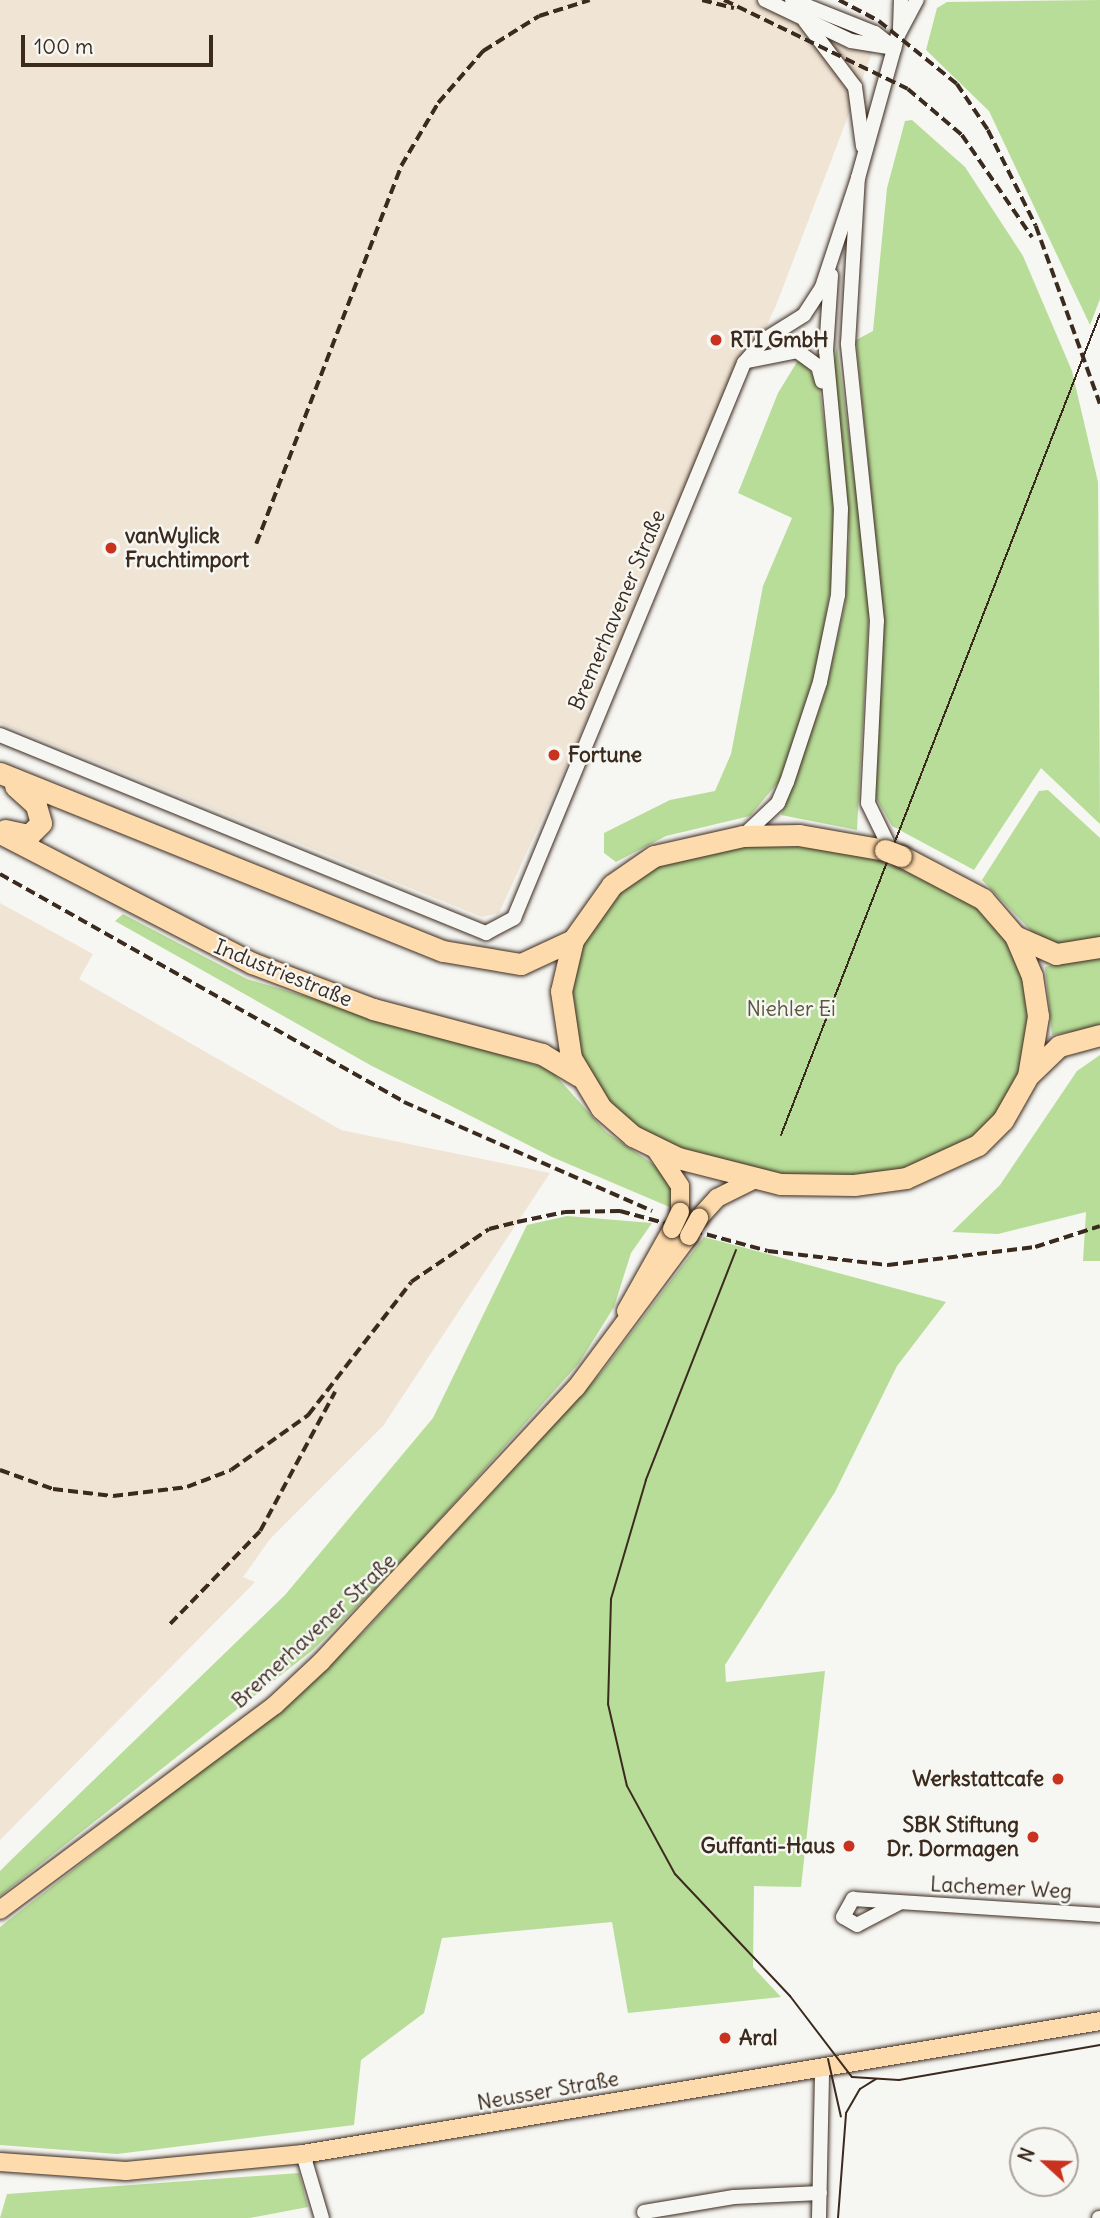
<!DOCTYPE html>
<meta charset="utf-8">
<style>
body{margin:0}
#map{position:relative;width:1100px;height:2218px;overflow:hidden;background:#f6f6f2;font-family:Delius,sans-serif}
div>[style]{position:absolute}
.built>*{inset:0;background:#f0e4d5}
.green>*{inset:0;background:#b8dd98}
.roads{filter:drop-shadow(0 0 2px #3b2a1e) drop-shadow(0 0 2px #3b2a1e)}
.minor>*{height:14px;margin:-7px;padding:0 7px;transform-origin:7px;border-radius:7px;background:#f6f6f2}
.major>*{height:18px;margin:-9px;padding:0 9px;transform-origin:9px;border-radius:9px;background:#fedbac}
.highway>*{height:21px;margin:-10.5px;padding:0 10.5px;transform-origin:10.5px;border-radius:10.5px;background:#fedbac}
.tram>*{height:2px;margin:-1px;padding:0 1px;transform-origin:1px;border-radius:1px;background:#3b2a1e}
.rail>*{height:3.5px;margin-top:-1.75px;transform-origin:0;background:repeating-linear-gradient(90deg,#3b2a1e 0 10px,transparent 0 15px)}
.bridges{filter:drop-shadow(0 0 2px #3b2a1e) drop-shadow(0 0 2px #3b2a1e)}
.major-bridge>*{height:18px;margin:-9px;padding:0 9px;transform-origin:9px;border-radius:9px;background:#fedbac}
.highway-bridge>*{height:21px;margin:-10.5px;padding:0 10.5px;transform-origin:10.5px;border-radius:10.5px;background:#fedbac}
.dots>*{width:19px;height:19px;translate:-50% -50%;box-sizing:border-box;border:4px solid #f6f6f2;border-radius:50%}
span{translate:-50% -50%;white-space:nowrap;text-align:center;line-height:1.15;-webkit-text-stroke:5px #f6f6f2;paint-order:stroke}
.poi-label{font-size:21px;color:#3b2a1e;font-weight:700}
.left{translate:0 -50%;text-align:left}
.right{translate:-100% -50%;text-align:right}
.street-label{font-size:21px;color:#3b2a1e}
.park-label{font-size:21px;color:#5a573c}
.north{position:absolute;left:1009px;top:2127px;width:70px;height:70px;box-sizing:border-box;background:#f6f6f2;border:2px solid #aba49d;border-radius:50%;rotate:292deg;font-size:19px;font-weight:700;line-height:28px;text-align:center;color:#3b2a1e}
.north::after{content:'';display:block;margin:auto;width:24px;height:32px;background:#c8321e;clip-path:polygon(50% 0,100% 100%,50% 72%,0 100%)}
.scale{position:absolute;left:21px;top:35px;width:192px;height:32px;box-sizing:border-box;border:4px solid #3b2a1e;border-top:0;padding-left:9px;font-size:21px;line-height:24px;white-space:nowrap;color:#3b2a1e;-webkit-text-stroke:5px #f6f6f2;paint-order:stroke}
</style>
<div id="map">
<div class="built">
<i style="clip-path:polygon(0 0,805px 0,880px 32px,777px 303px,499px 913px,482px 917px,0 723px)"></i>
<i style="clip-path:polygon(0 903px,93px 954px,79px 979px,341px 1130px,550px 1173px,383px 1426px,270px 1539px,243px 1577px,255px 1582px,0 1840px)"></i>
</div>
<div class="green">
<i style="clip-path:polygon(1100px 0,1100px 299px,1090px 325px,989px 111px,926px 50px,937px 8px,947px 2px)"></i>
<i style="clip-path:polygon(912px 120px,965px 167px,1023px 256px,1072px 371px,1098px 482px,1100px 824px,1041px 768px,974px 870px,892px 826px,875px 796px,884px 623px,856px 340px,873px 331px,887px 188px,905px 121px)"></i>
<i style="clip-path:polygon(837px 345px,870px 595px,857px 830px,781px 815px,825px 693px,845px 604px,849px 536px,833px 369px)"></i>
<i style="clip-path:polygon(800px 357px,819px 384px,833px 493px,833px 575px,816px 670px,780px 780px,750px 816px,666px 836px,616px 862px,604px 853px,604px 833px,670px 800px,715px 791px,731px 754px,763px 586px,792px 518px,738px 493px,778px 393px)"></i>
<i style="clip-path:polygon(1048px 790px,1100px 838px,1100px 937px,1065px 946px,1038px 938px,982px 880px,1039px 791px)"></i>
<i style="clip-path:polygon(789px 842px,878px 860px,971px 898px,1009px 941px,1029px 999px,1025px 1059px,993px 1120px,952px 1154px,875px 1176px,757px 1173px,672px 1147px,619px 1116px,582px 1063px,568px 1005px,578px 950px,608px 899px,640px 872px,694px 850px)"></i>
<i style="clip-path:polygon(123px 914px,247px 979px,550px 1069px,606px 1132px,659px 1168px,672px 1189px,672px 1208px,552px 1157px,372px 1066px,115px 921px)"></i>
<i style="clip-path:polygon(1100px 953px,1100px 1027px,1052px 1035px,1045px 967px)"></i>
<i style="clip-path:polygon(1100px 1055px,1100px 1261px,1083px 1261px,1086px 1212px,998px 1234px,952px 1232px,1000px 1185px,1077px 1071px)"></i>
<i style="clip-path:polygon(567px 1216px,652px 1223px,631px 1253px,614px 1307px,579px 1363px,401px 1563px,314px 1649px,0 1896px,0 1871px,12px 1859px,285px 1595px,433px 1418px,527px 1225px)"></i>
<i style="clip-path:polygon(704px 1237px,946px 1302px,897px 1366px,835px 1492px,725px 1665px,726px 1682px,825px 1671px,801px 1887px,754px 1886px,753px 1967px,781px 1997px,628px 2013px,612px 1922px,442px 1938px,424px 2013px,361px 2060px,354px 2125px,117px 2154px,0 2145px,0 1927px,238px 1741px,362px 1634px,601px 1373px)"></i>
<i style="clip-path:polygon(299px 2173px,308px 2207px,250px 2218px,0 2218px,7px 2194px)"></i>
</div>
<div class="roads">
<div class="minor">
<i style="left:765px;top:0;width:95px;rotate:25.5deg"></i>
<i style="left:851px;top:41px;width:44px;rotate:9.2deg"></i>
<i style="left:792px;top:0;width:89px;rotate:21.7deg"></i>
<i style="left:875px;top:33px;width:24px;rotate:38deg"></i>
<i style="left:805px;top:21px;width:83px;rotate:52.9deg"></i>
<i style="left:855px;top:87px;width:60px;rotate:82.3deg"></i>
<i style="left:900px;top:28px;width:28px;rotate:-88deg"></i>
<i style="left:748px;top:361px;width:50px;rotate:-11.5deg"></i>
<i style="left:797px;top:351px;width:26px;rotate:36deg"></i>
<i style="left:818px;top:366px;width:16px;rotate:75deg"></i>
<i style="left:0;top:735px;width:525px;rotate:22.17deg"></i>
<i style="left:486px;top:933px;width:32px;rotate:-28deg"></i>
<i style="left:514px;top:918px;width:601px;rotate:-67.49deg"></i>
<i style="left:744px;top:363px;width:30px;rotate:-49deg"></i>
<i style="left:764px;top:340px;width:47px;rotate:-32deg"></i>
<i style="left:804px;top:315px;width:33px;rotate:-57deg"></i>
<i style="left:822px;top:287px;width:115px;rotate:-71.7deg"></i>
<i style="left:743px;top:836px;width:48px;rotate:-43.3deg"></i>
<i style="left:778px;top:803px;width:23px;rotate:-67deg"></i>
<i style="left:787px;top:782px;width:105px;rotate:-71.7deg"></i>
<i style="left:820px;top:682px;width:89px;rotate:-78.3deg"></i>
<i style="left:838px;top:595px;width:86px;rotate:-88deg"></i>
<i style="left:841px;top:509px;width:159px;rotate:-95.4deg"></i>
<i style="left:826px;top:351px;width:76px;rotate:-86.2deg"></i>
<i style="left:887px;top:842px;width:43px;rotate:-116deg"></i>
<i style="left:868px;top:803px;width:182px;rotate:-87.2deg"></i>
<i style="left:877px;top:621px;width:279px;rotate:-96deg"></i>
<i style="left:848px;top:344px;width:166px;rotate:-86.6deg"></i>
<i style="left:858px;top:178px;width:148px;rotate:-74.4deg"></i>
<i style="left:898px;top:35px;width:40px;rotate:-62deg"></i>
<i style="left:899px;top:1903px;width:47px;rotate:152.4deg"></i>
<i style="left:857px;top:1925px;width:16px;rotate:-150deg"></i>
<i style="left:843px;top:1917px;width:21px;rotate:-61deg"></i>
<i style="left:853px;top:1899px;width:248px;rotate:3.7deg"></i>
<i style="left:303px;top:2154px;width:67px;rotate:73.5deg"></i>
<i style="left:644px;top:2212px;width:91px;rotate:-9.5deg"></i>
<i style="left:734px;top:2197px;width:86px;rotate:-2.7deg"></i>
<i style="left:819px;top:2218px;width:147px;rotate:-88.8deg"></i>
<i style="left:1099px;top:2218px;width:1px"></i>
</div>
<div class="major">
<i style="left:654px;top:1147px;width:47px;rotate:56.3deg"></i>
<i style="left:680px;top:1186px;width:26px;rotate:90deg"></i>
<i style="left:699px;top:1218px;width:27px;rotate:-48deg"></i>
<i style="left:717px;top:1198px;width:40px;rotate:-26.6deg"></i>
<i style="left:626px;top:1311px;width:94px;rotate:-60.7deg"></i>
<i style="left:0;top:1910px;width:343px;rotate:-36.7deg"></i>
<i style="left:275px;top:1705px;width:63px;rotate:-43.1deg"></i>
<i style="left:321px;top:1662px;width:374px;rotate:-47.1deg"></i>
<i style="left:576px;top:1388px;width:189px;rotate:-53.4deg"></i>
<i style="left:0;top:2162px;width:126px;rotate:4.1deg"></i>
<i style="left:126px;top:2171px;width:178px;rotate:-5.5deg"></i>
<i style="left:303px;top:2154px;width:808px;rotate:-9.47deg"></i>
</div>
<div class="highway">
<i style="left:0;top:773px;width:477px;rotate:21.9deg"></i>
<i style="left:443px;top:951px;width:79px;rotate:9.5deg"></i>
<i style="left:521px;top:964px;width:57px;rotate:-24.8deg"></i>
<i style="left:5px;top:830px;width:25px;rotate:12deg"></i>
<i style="left:29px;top:835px;width:17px;rotate:-45deg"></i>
<i style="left:41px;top:823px;width:19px;rotate:-106deg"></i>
<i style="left:36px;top:805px;width:28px;rotate:-138deg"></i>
<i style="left:0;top:833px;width:284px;rotate:27.3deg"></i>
<i style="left:252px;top:963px;width:129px;rotate:20.8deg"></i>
<i style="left:373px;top:1009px;width:175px;rotate:14.9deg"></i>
<i style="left:542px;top:1054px;width:43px;rotate:30.7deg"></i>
<i style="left:885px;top:850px;width:87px;rotate:-170.1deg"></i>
<i style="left:799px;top:835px;width:56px;rotate:179deg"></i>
<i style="left:743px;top:836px;width:91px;rotate:167.3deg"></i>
<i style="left:654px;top:856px;width:51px;rotate:145.4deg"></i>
<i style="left:612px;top:885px;width:67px;rotate:125.3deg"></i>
<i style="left:573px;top:940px;width:52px;rotate:103.2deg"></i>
<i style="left:561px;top:991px;width:68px;rotate:81.5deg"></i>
<i style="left:571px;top:1058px;width:58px;rotate:59deg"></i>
<i style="left:601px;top:1108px;width:43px;rotate:41.2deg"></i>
<i style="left:633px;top:1136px;width:50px;rotate:26.1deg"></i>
<i style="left:678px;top:1158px;width:105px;rotate:14.3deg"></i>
<i style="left:780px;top:1184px;width:74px;rotate:0.8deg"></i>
<i style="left:854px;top:1185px;width:52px;rotate:-7.7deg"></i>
<i style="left:906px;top:1178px;width:79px;rotate:-24.6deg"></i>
<i style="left:978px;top:1145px;width:35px;rotate:-45deg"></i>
<i style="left:1003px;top:1120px;width:51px;rotate:-60.4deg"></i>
<i style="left:1028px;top:1076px;width:61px;rotate:-80.5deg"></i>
<i style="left:1038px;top:1016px;width:40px;rotate:-98.5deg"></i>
<i style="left:1032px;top:976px;width:43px;rotate:-113deg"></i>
<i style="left:1015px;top:936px;width:49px;rotate:-130.9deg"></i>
<i style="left:983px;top:899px;width:93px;rotate:-152.3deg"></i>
<i style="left:1015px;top:936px;width:45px;rotate:23.7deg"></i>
<i style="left:1056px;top:954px;width:45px;rotate:-9deg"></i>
<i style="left:1030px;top:1074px;width:40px;rotate:-44deg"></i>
<i style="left:1059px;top:1046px;width:42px;rotate:-15deg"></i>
</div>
</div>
<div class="tram">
<i style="left:781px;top:1135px;width:881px;rotate:-68.77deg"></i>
<i style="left:736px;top:1250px;width:247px;rotate:111.4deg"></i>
<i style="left:646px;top:1480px;width:124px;rotate:106.4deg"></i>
<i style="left:611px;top:1599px;width:105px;rotate:91.6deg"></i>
<i style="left:608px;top:1704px;width:84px;rotate:77deg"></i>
<i style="left:627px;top:1786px;width:100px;rotate:61.4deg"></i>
<i style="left:675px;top:1874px;width:168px;rotate:46.7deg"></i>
<i style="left:790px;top:1996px;width:102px;rotate:52.6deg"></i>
<i style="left:852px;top:2077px;width:47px;rotate:3.7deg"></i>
<i style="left:899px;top:2080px;width:204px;rotate:-9.9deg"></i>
<i style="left:828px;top:2059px;width:59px;rotate:77.4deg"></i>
<i style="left:838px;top:2218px;width:105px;rotate:-85.6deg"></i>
<i style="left:846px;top:2113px;width:28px;rotate:-60deg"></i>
<i style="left:860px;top:2089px;width:19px;rotate:-32deg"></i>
</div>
<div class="rail">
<i style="left:702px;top:0;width:33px;rotate:14deg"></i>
<i style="left:724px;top:0;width:204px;rotate:25.8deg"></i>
<i style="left:908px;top:89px;width:71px;rotate:40.4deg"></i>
<i style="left:962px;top:135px;width:124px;rotate:55.5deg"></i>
<i style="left:839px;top:0;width:45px;rotate:27.7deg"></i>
<i style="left:879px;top:21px;width:100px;rotate:38.9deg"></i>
<i style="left:957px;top:84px;width:55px;rotate:56deg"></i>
<i style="left:988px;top:130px;width:107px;rotate:63.4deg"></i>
<i style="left:1036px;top:226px;width:189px;rotate:70.2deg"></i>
<i style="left:256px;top:544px;width:405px;rotate:-69deg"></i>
<i style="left:401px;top:166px;width:73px;rotate:-59.6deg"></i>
<i style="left:438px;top:103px;width:69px;rotate:-49.1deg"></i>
<i style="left:483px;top:51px;width:66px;rotate:-32deg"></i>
<i style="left:539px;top:16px;width:53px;rotate:-17.4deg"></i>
<i style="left:0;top:874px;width:464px;rotate:29.4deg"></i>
<i style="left:404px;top:1102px;width:271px;rotate:23.7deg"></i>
<i style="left:0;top:1470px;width:56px;rotate:19.7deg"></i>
<i style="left:53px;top:1489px;width:60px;rotate:6.7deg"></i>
<i style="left:113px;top:1496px;width:75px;rotate:-6.9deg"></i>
<i style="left:187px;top:1487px;width:47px;rotate:-21.1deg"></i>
<i style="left:231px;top:1470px;width:95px;rotate:-35.5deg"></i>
<i style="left:308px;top:1415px;width:168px;rotate:-52.2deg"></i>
<i style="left:411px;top:1282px;width:94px;rotate:-34.2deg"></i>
<i style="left:489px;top:1229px;width:29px;rotate:-14deg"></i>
<i style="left:517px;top:1222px;width:49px;rotate:-11.8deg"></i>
<i style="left:565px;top:1212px;width:55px;rotate:-1deg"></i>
<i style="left:620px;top:1211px;width:153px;rotate:15.1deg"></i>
<i style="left:768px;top:1251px;width:121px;rotate:6.7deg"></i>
<i style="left:888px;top:1265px;width:148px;rotate:-7deg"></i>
<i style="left:1035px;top:1247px;width:68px;rotate:-17.9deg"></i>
<i style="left:170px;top:1624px;width:129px;rotate:-45.9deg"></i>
<i style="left:260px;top:1531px;width:158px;rotate:-61.7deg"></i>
</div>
<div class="bridges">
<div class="major-bridge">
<i style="left:672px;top:1229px;width:19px;rotate:-65deg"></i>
<i style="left:689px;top:1236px;width:21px;rotate:-61deg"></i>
</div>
<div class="highway-bridge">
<i style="left:885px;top:850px;width:17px;rotate:21deg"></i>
</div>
</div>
<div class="dots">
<i style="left:716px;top:340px;background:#c8321e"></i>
<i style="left:111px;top:548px;background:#c8321e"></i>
<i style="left:554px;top:755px;background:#c8321e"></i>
<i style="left:1058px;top:1779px;background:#c8321e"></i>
<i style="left:1033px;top:1837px;background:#c8321e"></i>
<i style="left:849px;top:1846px;background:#c8321e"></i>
<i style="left:725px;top:2038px;background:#c8321e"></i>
</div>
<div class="poi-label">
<span class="left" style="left:730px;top:340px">RTI GmbH</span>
<span class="left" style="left:125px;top:548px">vanWylick<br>Fruchtimport</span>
<span class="left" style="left:568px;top:755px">Fortune</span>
<span class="right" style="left:1044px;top:1779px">Werkstattcafe</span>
<span class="right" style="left:1019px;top:1837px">SBK Stiftung<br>Dr. Dormagen</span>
<span class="right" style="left:835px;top:1846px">Guffanti-Haus</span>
<span class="left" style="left:739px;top:2038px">Aral</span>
</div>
<div class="street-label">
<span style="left:617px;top:610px;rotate:-67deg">Bremerhavener Straße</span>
<span style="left:283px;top:973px;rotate:22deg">Industriestraße</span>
<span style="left:314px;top:1631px;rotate:-43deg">Bremerhavener Straße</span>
<span style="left:1001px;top:1888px;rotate:3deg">Lachemer Weg</span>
<span style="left:548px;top:2091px;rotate:-10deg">Neusser Straße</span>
</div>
<div class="park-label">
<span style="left:791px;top:1009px">Niehler Ei</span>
</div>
<div class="north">N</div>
<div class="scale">100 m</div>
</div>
